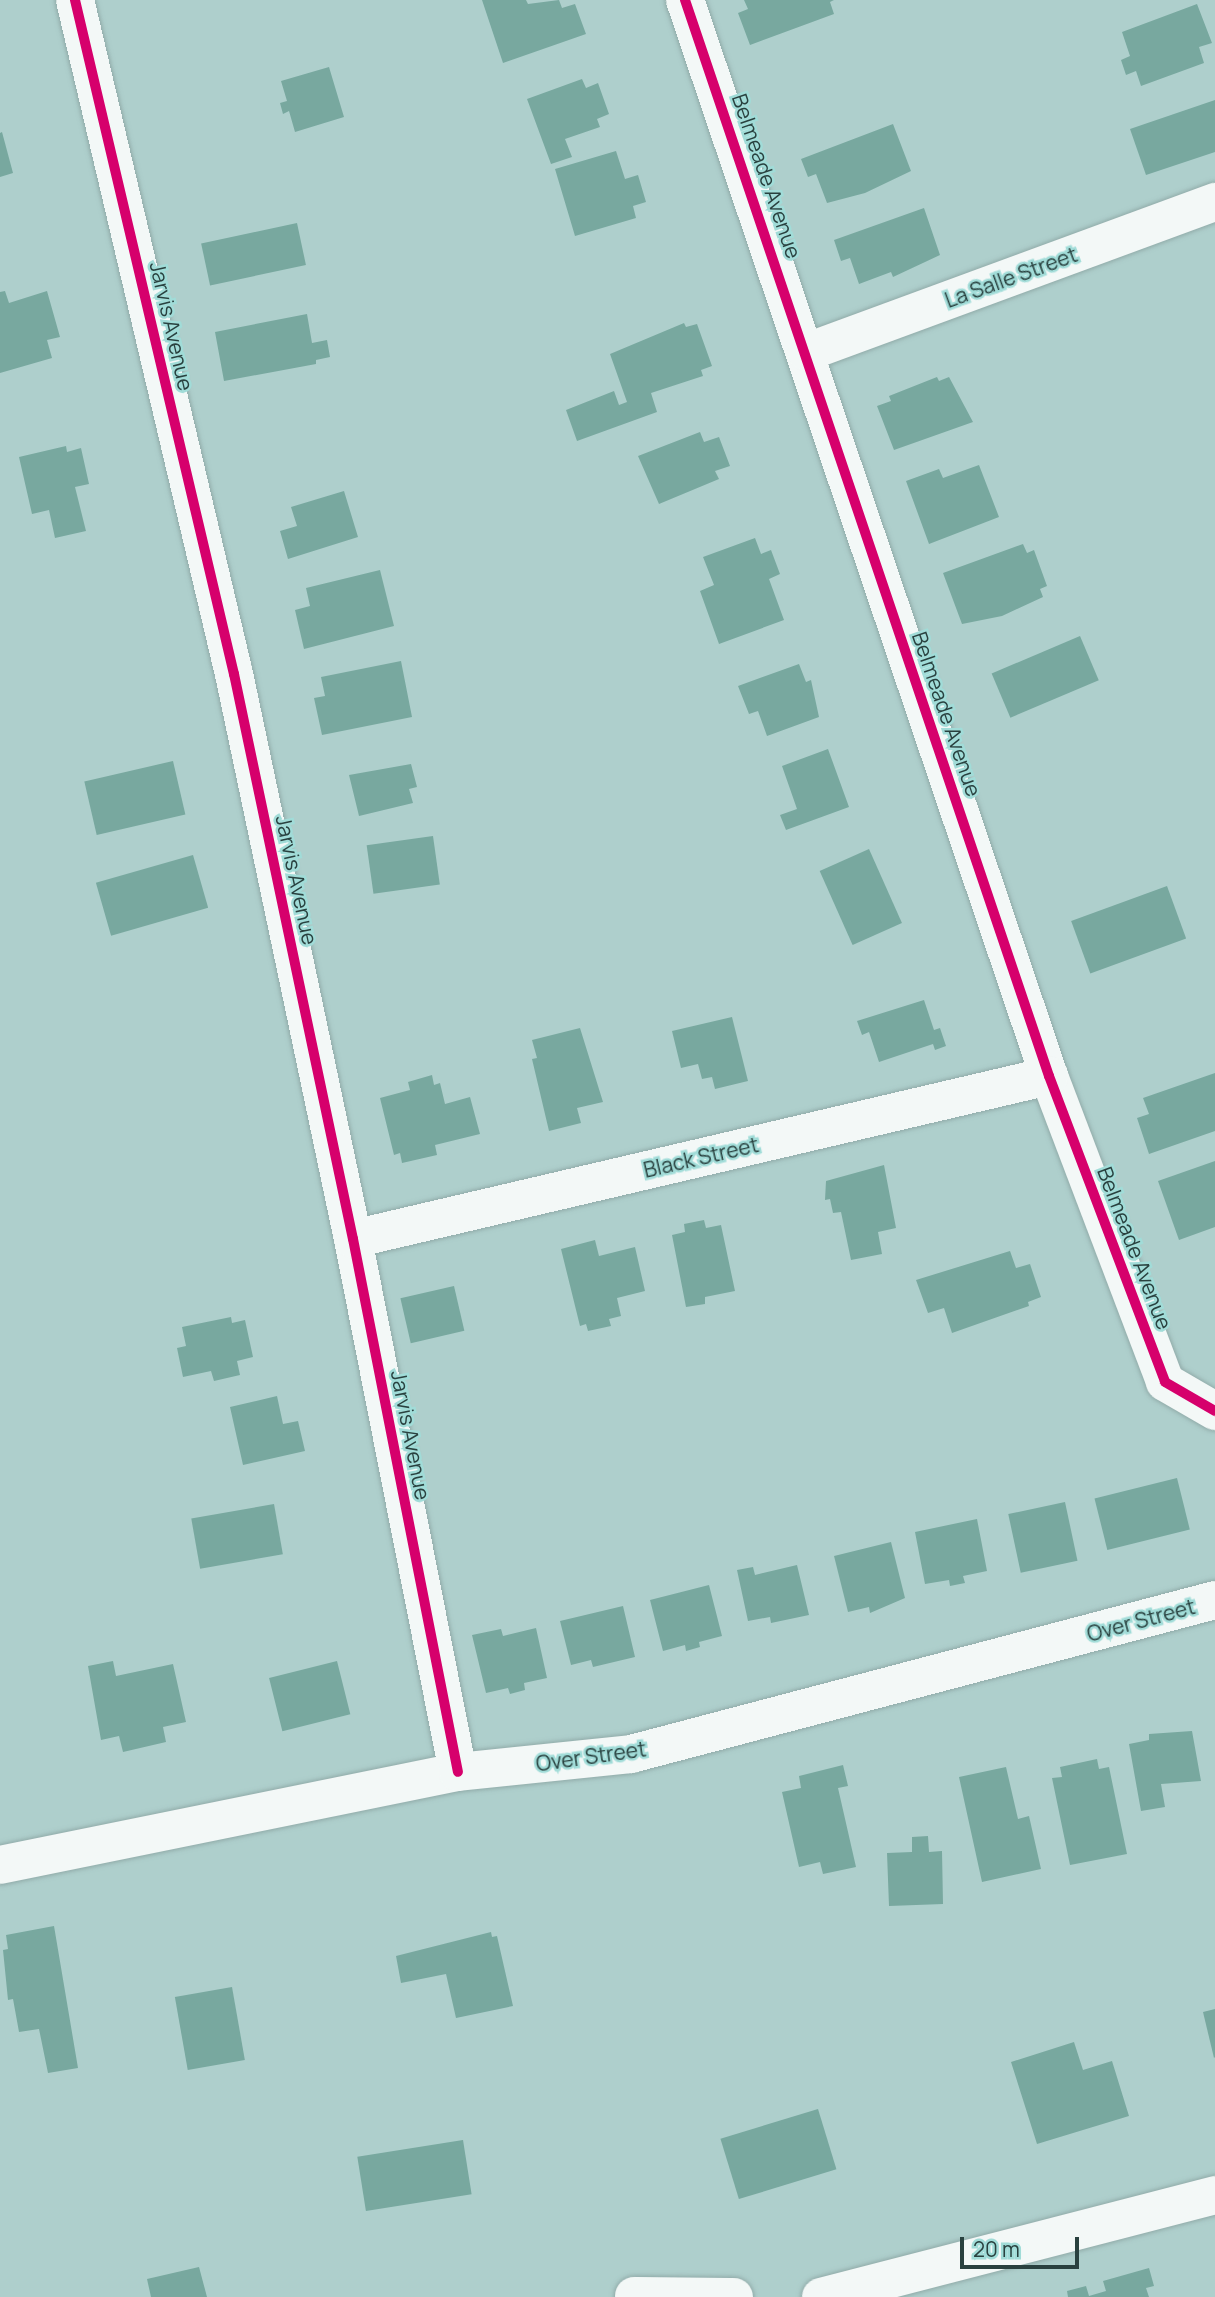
<!DOCTYPE html>
<style>
body{margin:0}
#map{position:relative;width:1215px;height:2297px;overflow:hidden;background:#aecfcc;font-family:Manrope,sans-serif}
div>[style]{position:absolute}
.building>*{inset:0;background:#78a89f;transform-origin:0 0}
.roads{filter:drop-shadow(0 0 2px #91aba9) drop-shadow(0 0 2px #91aba9)}
.minor>*{height:38px;margin:-19px;padding:0 19px;transform-origin:19px;border-radius:19px;background:#f3f8f7}
.cycleway>*{height:10px;margin:-5px;padding:0 5px;transform-origin:5px;border-radius:5px;background:#d6006c}
span{translate:-50% -50%;white-space:nowrap;text-align:center;line-height:1.15;-webkit-text-stroke:5px #a1dcd8;paint-order:stroke}
.street-label{font-size:21px;color:#29413f}
.scale{position:absolute;left:960px;top:2237px;width:119px;height:32px;box-sizing:border-box;border:4px solid #29413f;border-top:0;padding-left:9px;font-size:21px;line-height:24px;white-space:nowrap;color:#29413f;-webkit-text-stroke:5px #a1dcd8;paint-order:stroke}
</style>
<div id="map">
<div class="building">
<i style="clip-path:polygon(482px 0,526px 0,528px 4px,559px 0,562px 8px,575px 4px,586px 34px,503px 63px)"></i>
<i style="clip-path:polygon(744px 0,834px 0,830px 2px,834px 14px,750px 45px,738px 13px,748px 9px)"></i>
<i style="clip-path:polygon(1197px 4px,1212px 43px,1199px 47px,1204px 63px,1141px 86px,1136px 71px,1126px 75px,1121px 60px,1130px 56px,1122px 32px)"></i>
<i style="clip-path:polygon(329px 67px,344px 117px,295px 132px,289px 111px,283px 114px,280px 103px,287px 101px,281px 81px)"></i>
<i style="clip-path:polygon(582px 79px,586px 88px,598px 83px,609px 114px,597px 119px,600px 127px,565px 139px,572px 157px,551px 164px,527px 99px)"></i>
<i style="clip-path:polygon(1215px 100px,1215px 152px,1146px 175px,1130px 129px)"></i>
<i style="clip-path:polygon(893px 124px,911px 171px,865px 193px,827px 203px,816px 174px,808px 177px,801px 159px)"></i>
<i style="clip-path:polygon(2px 132px,13px 173px,0 177px,0 133px)"></i>
<i style="clip-path:polygon(616px 151px,625px 179px,638px 175px,646px 202px,633px 206px,636px 218px,575px 236px,555px 169px)"></i>
<i style="clip-path:polygon(924px 208px,940px 255px,893px 277px,891px 272px,859px 284px,850px 258px,841px 261px,834px 240px)"></i>
<i style="left:297px;top:223px;width:43px;height:98px;rotate:78deg"></i>
<i style="clip-path:polygon(5px 291px,9px 303px,47px 291px,60px 337px,47px 340px,52px 358px,0 373px,0 292px)"></i>
<i style="clip-path:polygon(307px 314px,312px 343px,327px 340px,330px 357px,316px 360px,316px 364px,224px 381px,215px 332px)"></i>
<i style="clip-path:polygon(684px 323px,686px 327px,697px 324px,712px 366px,701px 370px,703px 376px,651px 393px,657px 412px,577px 441px,566px 410px,614px 391px,619px 405px,627px 402px,610px 354px)"></i>
<i style="clip-path:polygon(937px 377px,939px 381px,949px 377px,973px 422px,894px 450px,877px 406px,891px 401px,889px 396px)"></i>
<i style="clip-path:polygon(700px 432px,704px 442px,719px 437px,730px 466px,715px 471px,719px 479px,659px 504px,638px 456px)"></i>
<i style="clip-path:polygon(66px 446px,67px 452px,81px 448px,89px 484px,75px 487px,86px 531px,55px 538px,49px 510px,32px 514px,19px 457px)"></i>
<i style="clip-path:polygon(979px 465px,999px 517px,929px 544px,906px 481px,939px 469px,943px 478px)"></i>
<i style="clip-path:polygon(344px 491px,358px 537px,288px 559px,280px 531px,297px 526px,291px 507px)"></i>
<i style="clip-path:polygon(755px 538px,761px 554px,771px 550px,780px 574px,769px 579px,784px 620px,719px 644px,700px 591px,714px 585px,703px 557px)"></i>
<i style="clip-path:polygon(1023px 544px,1027px 553px,1034px 550px,1047px 586px,1040px 589px,1043px 597px,1002px 616px,962px 624px,943px 573px)"></i>
<i style="clip-path:polygon(380px 570px,394px 626px,304px 649px,295px 610px,310px 606px,306px 588px)"></i>
<i style="left:1080px;top:636px;width:48px;height:96px;rotate:67deg"></i>
<i style="clip-path:polygon(401px 661px,412px 717px,322px 735px,314px 698px,325px 696px,321px 677px)"></i>
<i style="clip-path:polygon(799px 664px,806px 682px,811px 680px,819px 717px,767px 736px,758px 711px,749px 714px,738px 686px)"></i>
<i style="clip-path:polygon(828px 749px,849px 807px,786px 830px,780px 815px,797px 809px,782px 766px)"></i>
<i style="left:173px;top:761px;width:55px;height:91px;rotate:77deg"></i>
<i style="clip-path:polygon(411px 764px,417px 787px,409px 789px,413px 803px,359px 816px,349px 775px)"></i>
<i style="left:433px;top:836px;width:49px;height:67px;rotate:82deg"></i>
<i style="left:869px;top:849px;width:81px;height:54px;rotate:66deg"></i>
<i style="left:193px;top:855px;width:55px;height:101px;rotate:74deg"></i>
<i style="left:1167px;top:886px;width:56px;height:102px;rotate:70deg"></i>
<i style="clip-path:polygon(924px 1000px,934px 1030px,940px 1028px,946px 1046px,935px 1050px,933px 1044px,879px 1062px,869px 1032px,862px 1035px,857px 1021px)"></i>
<i style="clip-path:polygon(732px 1017px,748px 1081px,715px 1089px,712px 1077px,702px 1079px,698px 1064px,681px 1068px,672px 1031px)"></i>
<i style="clip-path:polygon(580px 1028px,603px 1102px,577px 1108px,581px 1123px,549px 1131px,532px 1059px,537px 1058px,532px 1040px)"></i>
<i style="clip-path:polygon(1215px 1073px,1215px 1131px,1149px 1154px,1137px 1118px,1149px 1114px,1143px 1098px)"></i>
<i style="clip-path:polygon(432px 1075px,434px 1085px,440px 1083px,445px 1104px,470px 1097px,480px 1134px,435px 1145px,437px 1155px,402px 1163px,400px 1153px,394px 1155px,380px 1098px,410px 1090px,408px 1082px)"></i>
<i style="clip-path:polygon(1215px 1161px,1215px 1227px,1179px 1240px,1158px 1181px)"></i>
<i style="clip-path:polygon(884px 1165px,896px 1228px,878px 1232px,882px 1254px,851px 1260px,841px 1212px,833px 1213px,830px 1199px,825px 1200px,826px 1181px)"></i>
<i style="clip-path:polygon(704px 1220px,706px 1228px,721px 1225px,735px 1291px,705px 1297px,705px 1304px,686px 1307px,672px 1235px,685px 1232px,684px 1224px)"></i>
<i style="clip-path:polygon(595px 1240px,599px 1256px,635px 1247px,645px 1291px,617px 1298px,621px 1316px,609px 1319px,611px 1326px,588px 1331px,586px 1324px,580px 1326px,561px 1249px)"></i>
<i style="clip-path:polygon(1010px 1251px,1016px 1268px,1030px 1264px,1041px 1297px,1028px 1302px,1029px 1306px,952px 1333px,944px 1308px,928px 1313px,916px 1280px)"></i>
<i style="left:454px;top:1286px;width:46px;height:55px;rotate:77deg"></i>
<i style="clip-path:polygon(231px 1317px,232px 1323px,245px 1320px,253px 1357px,237px 1361px,240px 1375px,214px 1381px,211px 1371px,183px 1377px,177px 1348px,186px 1346px,182px 1327px)"></i>
<i style="clip-path:polygon(277px 1396px,283px 1424px,298px 1421px,305px 1451px,243px 1465px,230px 1407px)"></i>
<i style="left:1177px;top:1478px;width:53px;height:85px;rotate:76deg"></i>
<i style="left:1065px;top:1502px;width:60px;height:58px;rotate:78deg"></i>
<i style="left:274px;top:1504px;width:51px;height:84px;rotate:80deg"></i>
<i style="clip-path:polygon(977px 1519px,987px 1571px,963px 1576px,965px 1583px,950px 1586px,949px 1580px,925px 1584px,915px 1532px)"></i>
<i style="clip-path:polygon(891px 1542px,905px 1598px,870px 1613px,869px 1607px,848px 1612px,834px 1556px)"></i>
<i style="clip-path:polygon(797px 1565px,809px 1615px,771px 1623px,770px 1617px,748px 1621px,737px 1570px,753px 1567px,755px 1575px)"></i>
<i style="clip-path:polygon(709px 1585px,722px 1636px,699px 1642px,700px 1647px,686px 1651px,685px 1645px,663px 1651px,650px 1600px)"></i>
<i style="clip-path:polygon(623px 1606px,635px 1657px,593px 1667px,591px 1660px,571px 1665px,560px 1621px)"></i>
<i style="clip-path:polygon(536px 1628px,547px 1678px,524px 1683px,525px 1690px,510px 1694px,508px 1688px,486px 1693px,472px 1635px,501px 1629px,503px 1636px)"></i>
<i style="clip-path:polygon(113px 1661px,116px 1676px,173px 1664px,186px 1722px,163px 1727px,166px 1742px,123px 1752px,119px 1736px,101px 1740px,88px 1666px)"></i>
<i style="left:337px;top:1661px;width:55px;height:70px;rotate:76deg"></i>
<i style="clip-path:polygon(1192px 1731px,1201px 1781px,1161px 1784px,1165px 1807px,1141px 1811px,1129px 1744px,1149px 1740px,1149px 1734px)"></i>
<i style="clip-path:polygon(1097px 1759px,1099px 1769px,1109px 1767px,1127px 1854px,1070px 1865px,1052px 1778px,1062px 1777px,1060px 1767px)"></i>
<i style="clip-path:polygon(843px 1765px,848px 1786px,838px 1788px,856px 1867px,823px 1874px,820px 1862px,799px 1867px,782px 1792px,801px 1788px,799px 1776px)"></i>
<i style="clip-path:polygon(1006px 1767px,1018px 1819px,1029px 1816px,1041px 1869px,982px 1882px,959px 1777px)"></i>
<i style="clip-path:polygon(928px 1836px,929px 1852px,942px 1851px,943px 1904px,889px 1906px,887px 1853px,912px 1852px,912px 1837px)"></i>
<i style="clip-path:polygon(54px 1926px,78px 2068px,48px 2073px,39px 2029px,19px 2032px,13px 1999px,8px 2000px,3px 1950px,8px 1949px,6px 1935px)"></i>
<i style="clip-path:polygon(491px 1932px,492px 1937px,497px 1936px,513px 2006px,456px 2018px,446px 1974px,401px 1983px,396px 1956px)"></i>
<i style="left:232px;top:1987px;width:74px;height:58px;rotate:80deg"></i>
<i style="clip-path:polygon(1215px 2009px,1215px 2057px,1214px 2058px,1203px 2012px)"></i>
<i style="clip-path:polygon(1074px 2042px,1083px 2070px,1112px 2061px,1129px 2116px,1037px 2144px,1011px 2062px)"></i>
<i style="left:818px;top:2109px;width:63px;height:102px;rotate:73deg"></i>
<i style="left:463px;top:2140px;width:55px;height:107px;rotate:81deg"></i>
<i style="clip-path:polygon(199px 2267px,207px 2297px,151px 2297px,147px 2279px)"></i>
<i style="clip-path:polygon(1149px 2268px,1154px 2286px,1146px 2288px,1149px 2297px,1068px 2297px,1067px 2291px,1086px 2286px,1089px 2296px,1106px 2291px,1103px 2281px)"></i>
</div>
<div class="roads">
<div class="minor">
<i style="left:75px;top:0;width:693px;rotate:76.73deg"></i>
<i style="left:234px;top:674px;width:577px;rotate:78.11deg"></i>
<i style="left:353px;top:1239px;width:543px;rotate:78.86deg"></i>
<i style="left:685px;top:0;width:1136px;rotate:71.31deg"></i>
<i style="left:1049px;top:1076px;width:327px;rotate:69.2deg"></i>
<i style="left:1165px;top:1382px;width:58px;rotate:30.1deg"></i>
<i style="left:807px;top:352px;width:435px;rotate:-20.2deg"></i>
<i style="left:353px;top:1239px;width:715px;rotate:-13.18deg"></i>
<i style="left:0;top:1865px;width:467px;rotate:-11.5deg"></i>
<i style="left:458px;top:1772px;width:174px;rotate:-5.9deg"></i>
<i style="left:631px;top:1754px;width:604px;rotate:-14.77deg"></i>
<i style="left:634px;top:2296px;width:100px;rotate:0.6deg"></i>
<i style="left:821px;top:2297px;width:407px;rotate:-14.5deg"></i>
</div>
</div>
<div class="cycleway">
<i style="left:75px;top:0;width:693px;rotate:76.73deg"></i>
<i style="left:234px;top:674px;width:577px;rotate:78.11deg"></i>
<i style="left:353px;top:1239px;width:543px;rotate:78.86deg"></i>
<i style="left:685px;top:0;width:1136px;rotate:71.31deg"></i>
<i style="left:1049px;top:1076px;width:327px;rotate:69.2deg"></i>
<i style="left:1165px;top:1382px;width:58px;rotate:30.1deg"></i>
</div>
<div class="street-label">
<span style="left:767px;top:176px;rotate:71deg">Belmeade Avenue</span>
<span style="left:1011px;top:277px;rotate:-20deg">La Salle Street</span>
<span style="left:172px;top:326px;rotate:77deg">Jarvis Avenue</span>
<span style="left:947px;top:714px;rotate:71deg">Belmeade Avenue</span>
<span style="left:297px;top:880px;rotate:78deg">Jarvis Avenue</span>
<span style="left:701px;top:1157px;rotate:-13deg">Black Street</span>
<span style="left:1135px;top:1248px;rotate:69deg">Belmeade Avenue</span>
<span style="left:411px;top:1435px;rotate:79deg">Jarvis Avenue</span>
<span style="left:1141px;top:1620px;rotate:-15deg">Over Street</span>
<span style="left:591px;top:1756px;rotate:-8deg">Over Street</span>
</div>
<div class="scale">20 m</div>
</div>
